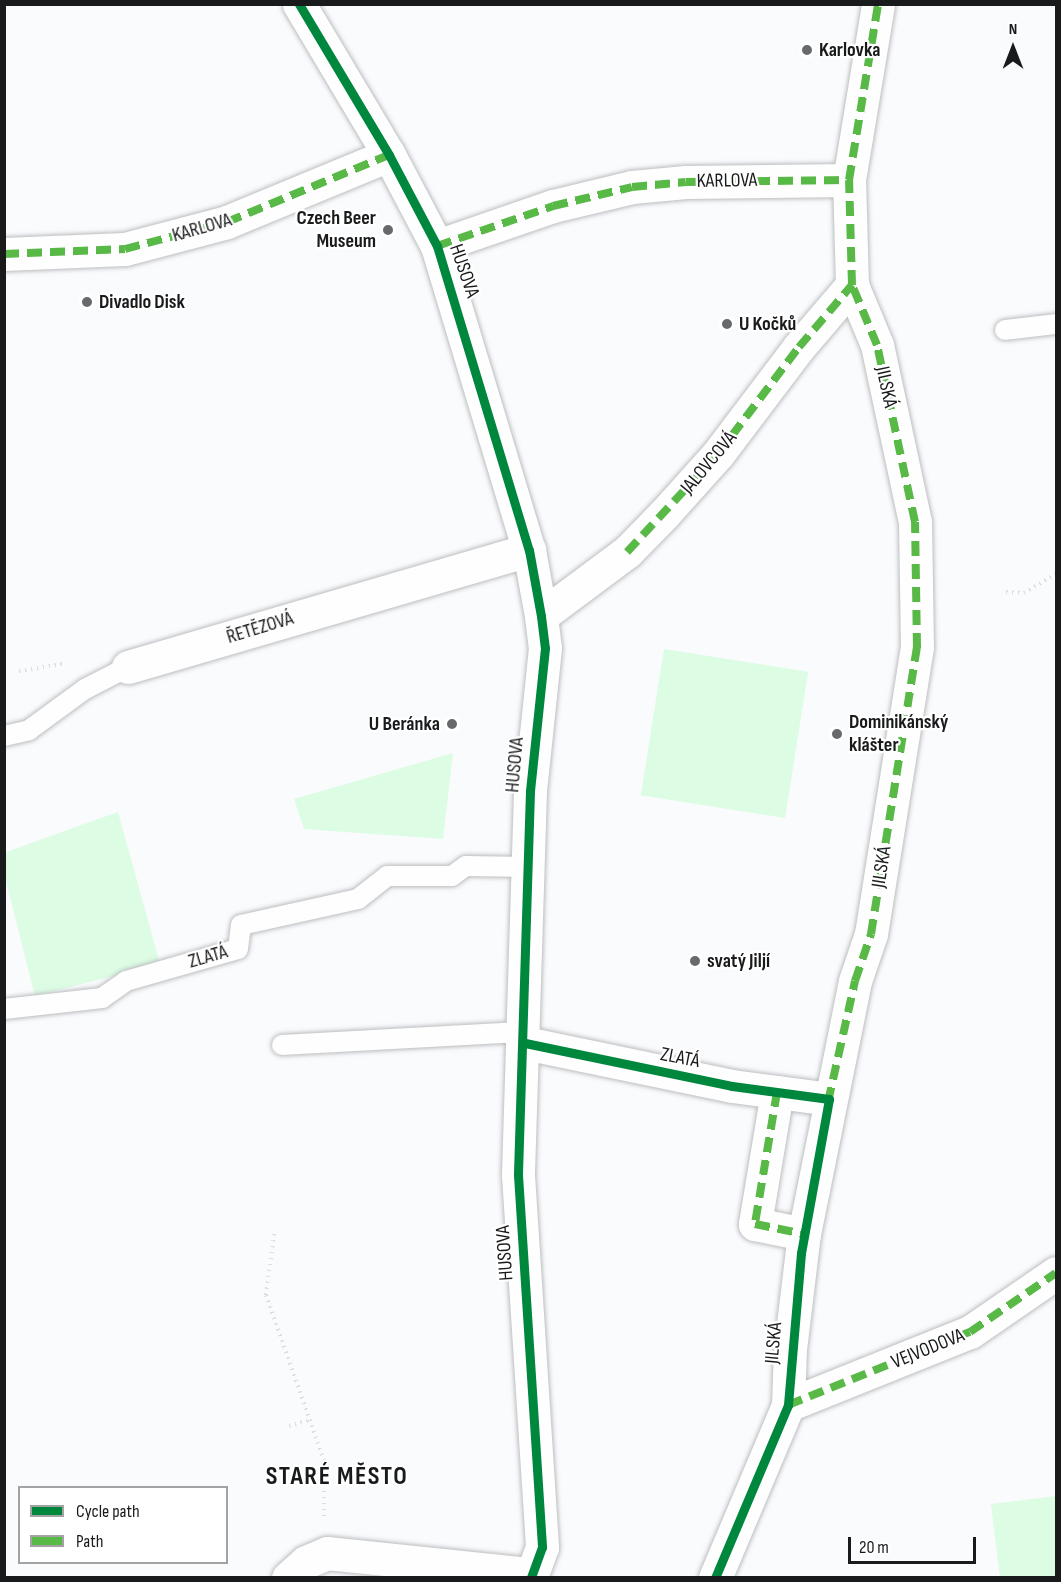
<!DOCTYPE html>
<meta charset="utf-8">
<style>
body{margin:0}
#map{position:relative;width:1061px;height:1582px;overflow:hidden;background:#f9fbfd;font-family:"Sofia Sans Condensed",sans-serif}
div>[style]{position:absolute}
.green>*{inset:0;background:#ddfce4;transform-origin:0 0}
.path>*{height:4px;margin-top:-2px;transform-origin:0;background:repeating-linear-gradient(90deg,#dfdfdf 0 1.5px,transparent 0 6px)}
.roads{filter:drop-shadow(0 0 2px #bdbec0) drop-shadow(0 0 2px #bdbec0)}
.lane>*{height:20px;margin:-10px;padding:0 10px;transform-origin:10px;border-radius:10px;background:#fefeff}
.street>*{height:33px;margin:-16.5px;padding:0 16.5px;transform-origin:16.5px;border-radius:16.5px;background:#fefeff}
.quiet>*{height:8px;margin-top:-4px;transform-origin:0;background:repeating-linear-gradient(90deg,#58b947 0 15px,transparent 0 23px)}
.cycleway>*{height:9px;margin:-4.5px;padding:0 4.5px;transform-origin:4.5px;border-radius:4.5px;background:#00873e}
.dots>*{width:16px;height:16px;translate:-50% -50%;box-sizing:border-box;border:3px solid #fff;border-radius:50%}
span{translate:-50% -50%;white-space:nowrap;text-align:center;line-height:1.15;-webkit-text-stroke:4.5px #fff;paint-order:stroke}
.poi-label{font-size:20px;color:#191a1c;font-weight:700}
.left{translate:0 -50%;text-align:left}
.right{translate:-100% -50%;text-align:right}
.street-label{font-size:20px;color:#191a1c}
.district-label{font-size:26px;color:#191a1c;font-weight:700;letter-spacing:1.5px}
.frame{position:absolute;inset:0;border:6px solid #191a1c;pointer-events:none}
.legend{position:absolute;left:18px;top:1486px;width:210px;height:78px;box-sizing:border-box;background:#fff;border:2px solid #a3a3a4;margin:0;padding:8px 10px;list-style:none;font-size:18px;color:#191a1c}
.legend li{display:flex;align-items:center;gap:12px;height:30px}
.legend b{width:30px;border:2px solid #a3a3a4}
.north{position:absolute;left:983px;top:18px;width:60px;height:60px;-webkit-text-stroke:4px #fff;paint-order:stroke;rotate:0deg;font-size:16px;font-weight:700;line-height:24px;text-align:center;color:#191a1c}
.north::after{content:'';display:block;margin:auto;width:21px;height:27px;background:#191a1c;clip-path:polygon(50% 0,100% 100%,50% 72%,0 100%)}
.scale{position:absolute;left:848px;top:1537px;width:128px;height:27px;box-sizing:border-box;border:3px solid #191a1c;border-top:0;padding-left:8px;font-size:18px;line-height:21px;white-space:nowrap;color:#191a1c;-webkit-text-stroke:4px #fff;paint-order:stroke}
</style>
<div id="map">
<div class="green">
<i style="left:664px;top:649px;width:146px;height:148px;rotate:9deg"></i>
<i style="clip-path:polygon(453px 753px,443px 839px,304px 829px,294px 799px)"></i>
<i style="clip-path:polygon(118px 812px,160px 964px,35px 996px,6px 881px,6px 852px)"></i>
<i style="clip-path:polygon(1056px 1496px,1056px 1577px,1000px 1577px,991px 1504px)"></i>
</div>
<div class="path">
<i style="left:1049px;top:4px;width:2px;rotate:90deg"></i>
<i style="left:1006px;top:592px;width:18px;rotate:3deg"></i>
<i style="left:1024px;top:593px;width:37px;rotate:-31deg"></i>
<i style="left:19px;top:671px;width:44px;rotate:-9.2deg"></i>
<i style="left:274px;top:1234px;width:62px;rotate:97.5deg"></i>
<i style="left:266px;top:1295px;width:176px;rotate:70.7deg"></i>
<i style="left:324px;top:1461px;width:55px;rotate:90deg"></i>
<i style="left:289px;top:1426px;width:21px;rotate:-17deg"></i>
</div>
<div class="roads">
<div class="lane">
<i style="left:1005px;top:330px;width:51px;rotate:-6.7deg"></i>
<i style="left:4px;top:736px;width:26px;rotate:-13deg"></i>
<i style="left:29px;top:730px;width:69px;rotate:-36.2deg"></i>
<i style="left:85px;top:689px;width:48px;rotate:-27.1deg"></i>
<i style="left:4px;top:1009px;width:99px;rotate:-6.4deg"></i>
<i style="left:102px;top:998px;width:29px;rotate:-35deg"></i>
<i style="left:126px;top:981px;width:116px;rotate:-15.9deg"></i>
<i style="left:238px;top:949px;width:24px;rotate:-83deg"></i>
<i style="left:241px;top:925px;width:120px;rotate:-12.5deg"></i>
<i style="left:358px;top:899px;width:37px;rotate:-38deg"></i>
<i style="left:387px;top:876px;width:65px"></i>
<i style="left:452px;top:876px;width:17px;rotate:-36deg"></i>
<i style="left:466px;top:866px;width:64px;rotate:0.9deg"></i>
<i style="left:282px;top:1045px;width:243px;rotate:-3.1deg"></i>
</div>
<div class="street">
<i style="left:299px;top:4px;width:176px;rotate:59.2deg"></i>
<i style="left:389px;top:155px;width:103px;rotate:62.2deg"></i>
<i style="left:437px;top:246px;width:318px;rotate:73.2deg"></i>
<i style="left:529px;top:550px;width:67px;rotate:79.7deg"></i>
<i style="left:541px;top:616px;width:32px;rotate:83deg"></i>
<i style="left:545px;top:648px;width:144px;rotate:96deg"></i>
<i style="left:530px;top:791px;width:384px;rotate:91.8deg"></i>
<i style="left:518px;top:1175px;width:373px;rotate:86.3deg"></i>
<i style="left:542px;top:1547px;width:33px;rotate:110deg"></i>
<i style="left:437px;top:246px;width:123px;rotate:-19deg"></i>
<i style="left:553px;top:206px;width:81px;rotate:-13.5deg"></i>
<i style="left:632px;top:187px;width:54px;rotate:-5.3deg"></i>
<i style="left:686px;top:182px;width:163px;rotate:-0.7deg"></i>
<i style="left:4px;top:254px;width:121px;rotate:-2.4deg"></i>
<i style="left:125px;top:249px;width:106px;rotate:-14.8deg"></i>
<i style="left:227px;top:222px;width:175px;rotate:-22.5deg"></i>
<i style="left:541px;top:616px;width:107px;rotate:-36.7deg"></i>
<i style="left:627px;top:552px;width:54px;rotate:-45.7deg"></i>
<i style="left:665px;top:513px;width:79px;rotate:-48.1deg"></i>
<i style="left:718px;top:454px;width:134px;rotate:-52.9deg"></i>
<i style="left:799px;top:347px;width:82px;rotate:-49.5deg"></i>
<i style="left:128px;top:667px;width:418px;rotate:-16.3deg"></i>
<i style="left:525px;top:1043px;width:211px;rotate:11.7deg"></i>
<i style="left:732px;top:1086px;width:98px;rotate:7.6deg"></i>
<i style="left:777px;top:1092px;width:134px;rotate:99.5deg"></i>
<i style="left:755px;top:1224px;width:50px;rotate:11.5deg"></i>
<i style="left:788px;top:1405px;width:196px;rotate:-21.9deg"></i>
<i style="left:970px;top:1332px;width:104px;rotate:-34.5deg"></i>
<i style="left:288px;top:1578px;width:24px;rotate:-42deg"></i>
<i style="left:306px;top:1562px;width:23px;rotate:-23deg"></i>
<i style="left:327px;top:1553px;width:205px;rotate:5.9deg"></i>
<i style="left:715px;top:1578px;width:188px;rotate:-67.1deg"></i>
<i style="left:788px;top:1405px;width:56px;rotate:-88deg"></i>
<i style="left:790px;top:1349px;width:116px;rotate:-83.1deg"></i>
<i style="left:804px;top:1234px;width:258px;rotate:-78.6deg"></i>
<i style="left:855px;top:981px;width:50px;rotate:-71.2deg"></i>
<i style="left:871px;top:934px;width:290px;rotate:-80.9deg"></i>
<i style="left:917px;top:648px;width:126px;rotate:-90.9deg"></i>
<i style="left:915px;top:522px;width:181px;rotate:-102.1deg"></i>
<i style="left:877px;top:345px;width:65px;rotate:-112.6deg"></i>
<i style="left:852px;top:285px;width:105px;rotate:-91.6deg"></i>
<i style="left:849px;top:180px;width:178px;rotate:-80.6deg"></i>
</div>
</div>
<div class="quiet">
<i style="left:437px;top:246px;width:123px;rotate:-19deg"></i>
<i style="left:553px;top:206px;width:81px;rotate:-13.5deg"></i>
<i style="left:632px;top:187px;width:54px;rotate:-5.3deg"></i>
<i style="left:686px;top:182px;width:163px;rotate:-0.7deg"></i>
<i style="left:4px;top:254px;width:121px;rotate:-2.4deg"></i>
<i style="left:125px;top:249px;width:106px;rotate:-14.8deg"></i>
<i style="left:227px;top:222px;width:175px;rotate:-22.5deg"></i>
<i style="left:627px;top:552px;width:134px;rotate:-47.1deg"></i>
<i style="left:718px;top:454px;width:134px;rotate:-52.9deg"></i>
<i style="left:799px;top:347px;width:82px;rotate:-49.5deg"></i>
<i style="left:777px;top:1092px;width:134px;rotate:99.5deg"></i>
<i style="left:755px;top:1224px;width:50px;rotate:11.5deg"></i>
<i style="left:828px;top:1102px;width:124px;rotate:-77.4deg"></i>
<i style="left:855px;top:981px;width:50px;rotate:-71.2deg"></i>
<i style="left:871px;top:934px;width:290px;rotate:-80.9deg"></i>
<i style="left:917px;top:648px;width:126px;rotate:-90.9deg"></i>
<i style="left:915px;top:522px;width:181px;rotate:-102.1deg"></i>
<i style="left:877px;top:345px;width:65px;rotate:-112.6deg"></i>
<i style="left:852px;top:285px;width:105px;rotate:-91.6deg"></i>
<i style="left:849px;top:180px;width:178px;rotate:-80.6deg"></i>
<i style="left:788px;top:1405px;width:196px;rotate:-21.9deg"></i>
<i style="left:970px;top:1332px;width:104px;rotate:-34.5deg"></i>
</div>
<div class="cycleway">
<i style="left:299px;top:4px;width:176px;rotate:59.2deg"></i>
<i style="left:389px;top:155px;width:103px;rotate:62.2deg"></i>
<i style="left:437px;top:246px;width:318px;rotate:73.2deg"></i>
<i style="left:529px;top:550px;width:67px;rotate:79.7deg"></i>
<i style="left:541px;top:616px;width:32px;rotate:83deg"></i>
<i style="left:545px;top:648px;width:144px;rotate:96deg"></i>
<i style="left:530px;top:791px;width:384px;rotate:91.8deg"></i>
<i style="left:518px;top:1175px;width:373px;rotate:86.3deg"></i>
<i style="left:542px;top:1547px;width:33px;rotate:110deg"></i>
<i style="left:525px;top:1043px;width:211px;rotate:11.7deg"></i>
<i style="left:732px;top:1086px;width:98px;rotate:7.6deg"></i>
<i style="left:829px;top:1099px;width:157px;rotate:100.3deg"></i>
<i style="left:801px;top:1253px;width:153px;rotate:94.9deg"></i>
<i style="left:788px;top:1405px;width:188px;rotate:112.9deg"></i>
</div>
<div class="dots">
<i style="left:807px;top:50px;background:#67696b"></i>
<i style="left:388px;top:230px;background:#67696b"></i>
<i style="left:87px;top:302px;background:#67696b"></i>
<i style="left:727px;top:324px;background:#67696b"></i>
<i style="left:452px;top:724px;background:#67696b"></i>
<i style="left:837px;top:734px;background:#67696b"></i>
<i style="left:695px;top:961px;background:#67696b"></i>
</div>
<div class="poi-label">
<span class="left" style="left:819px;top:50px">Karlovka</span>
<span class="right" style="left:376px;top:230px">Czech Beer<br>Museum</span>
<span class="left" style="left:99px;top:302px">Divadlo Disk</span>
<span class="left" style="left:739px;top:324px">U Kočků</span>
<span class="left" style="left:849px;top:734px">Dominikánský<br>klášter</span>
<span class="right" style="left:440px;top:724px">U Beránka</span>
<span class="left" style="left:707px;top:961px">svatý Jiljí</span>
</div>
<div class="street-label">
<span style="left:727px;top:181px;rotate:-1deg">KARLOVA</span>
<span style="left:202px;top:228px;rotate:-16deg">KARLOVA</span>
<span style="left:464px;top:271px;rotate:71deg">HUSOVA</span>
<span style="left:886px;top:387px;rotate:78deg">JILSKÁ</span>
<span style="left:709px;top:463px;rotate:-50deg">JALOVCOVÁ</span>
<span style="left:260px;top:628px;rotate:-17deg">ŘETĚZOVÁ</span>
<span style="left:515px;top:765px;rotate:-85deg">HUSOVA</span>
<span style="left:882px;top:867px;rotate:-81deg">JILSKÁ</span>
<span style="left:208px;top:957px;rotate:-16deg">ZLATÁ</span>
<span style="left:680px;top:1058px;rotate:11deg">ZLATÁ</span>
<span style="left:505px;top:1253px;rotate:-94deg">HUSOVA</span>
<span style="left:774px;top:1343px;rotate:-85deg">JILSKÁ</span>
<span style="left:928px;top:1349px;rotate:-22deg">VEJVODOVA</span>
</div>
<div class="district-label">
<span style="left:337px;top:1477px">STARÉ MĚSTO</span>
</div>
<div class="frame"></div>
<ul class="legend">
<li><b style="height:8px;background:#00873e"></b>Cycle path</li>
<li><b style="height:8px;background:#58b947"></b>Path</li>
</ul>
<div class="north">N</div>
<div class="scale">20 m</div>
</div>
